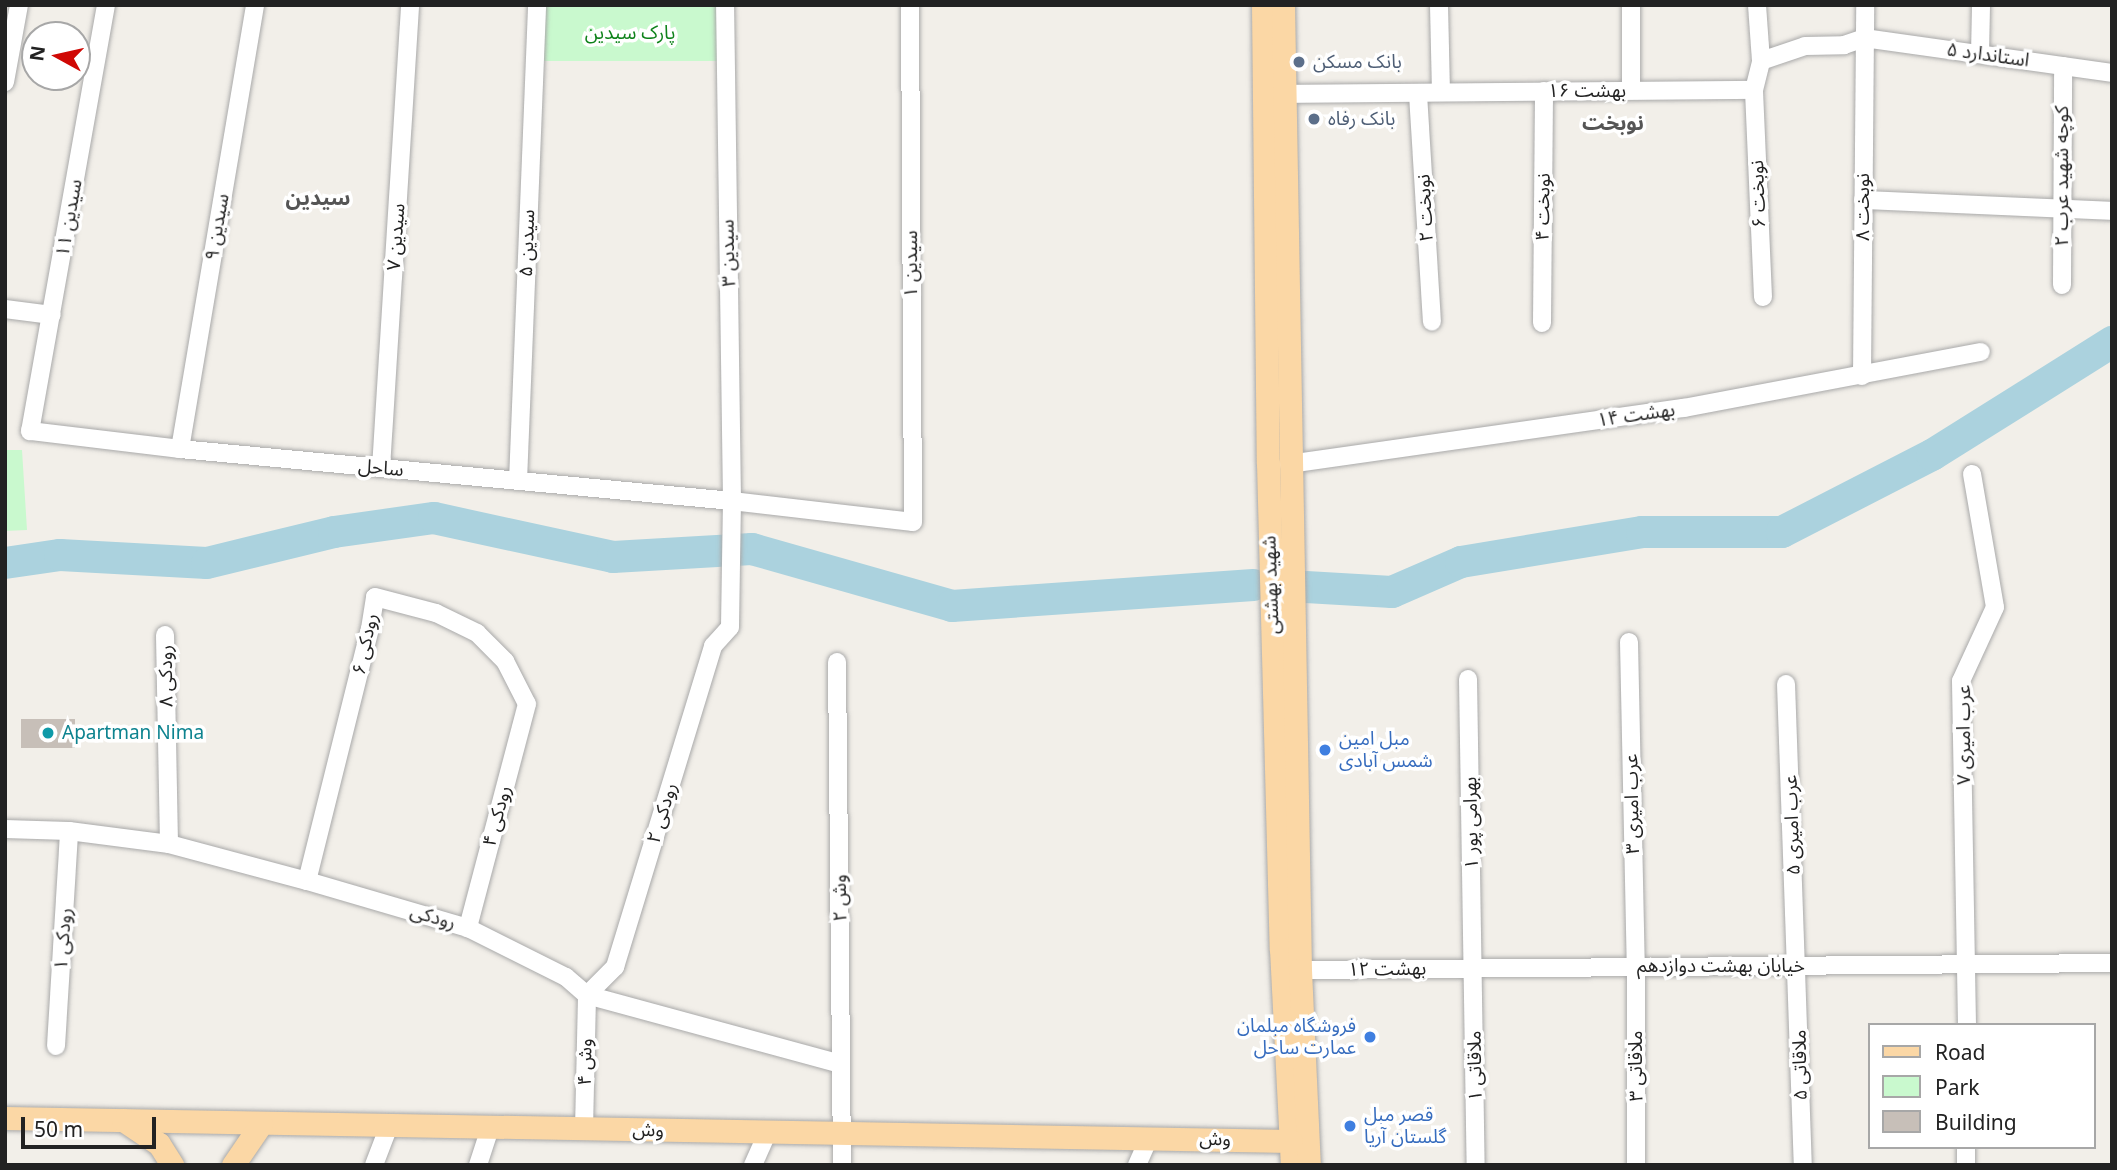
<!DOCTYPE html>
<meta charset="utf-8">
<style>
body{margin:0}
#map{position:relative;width:2117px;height:1170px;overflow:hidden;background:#f2efe9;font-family:"Noto Sans","Noto Sans Arabic",sans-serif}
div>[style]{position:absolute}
.park>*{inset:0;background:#c9f9ce;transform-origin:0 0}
.river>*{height:32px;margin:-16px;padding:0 16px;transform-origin:16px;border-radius:16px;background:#abd2de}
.building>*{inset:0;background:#c7bfb8;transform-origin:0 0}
.roads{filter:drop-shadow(0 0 2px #a9a9a9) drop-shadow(0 0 2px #a9a9a9)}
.minor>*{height:18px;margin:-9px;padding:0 9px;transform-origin:9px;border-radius:9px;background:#fff}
.major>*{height:23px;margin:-11.5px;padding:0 11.5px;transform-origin:11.5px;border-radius:11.5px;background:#fbd7a5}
.dots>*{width:19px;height:19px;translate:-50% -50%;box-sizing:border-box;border:4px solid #fff;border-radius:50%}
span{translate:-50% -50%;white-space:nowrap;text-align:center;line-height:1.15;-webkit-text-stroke:7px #fff;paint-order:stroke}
.park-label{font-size:19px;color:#0e821a}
.street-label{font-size:19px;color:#222}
.service-label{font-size:19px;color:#4e5e75}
.left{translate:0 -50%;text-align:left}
.culture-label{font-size:19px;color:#0d838f}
.shop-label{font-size:19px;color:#366cbe}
.right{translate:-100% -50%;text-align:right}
.neighbourhood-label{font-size:21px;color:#555;font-weight:700}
.frame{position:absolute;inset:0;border:7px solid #222;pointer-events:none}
.legend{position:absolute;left:1868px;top:1023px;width:228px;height:126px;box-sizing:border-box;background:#fff;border:2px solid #a7a7a7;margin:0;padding:9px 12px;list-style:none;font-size:21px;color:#222}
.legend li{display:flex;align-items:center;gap:14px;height:35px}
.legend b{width:35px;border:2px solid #a7a7a7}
.north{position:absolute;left:21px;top:21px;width:70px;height:70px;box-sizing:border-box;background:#fff;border:2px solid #a7a7a7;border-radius:50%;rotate:278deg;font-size:19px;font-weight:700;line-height:28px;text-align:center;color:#222}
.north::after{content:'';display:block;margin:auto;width:24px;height:32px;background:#d00804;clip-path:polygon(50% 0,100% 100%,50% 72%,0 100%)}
.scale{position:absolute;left:21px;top:1117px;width:135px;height:32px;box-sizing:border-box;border:4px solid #222;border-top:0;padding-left:9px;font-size:21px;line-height:24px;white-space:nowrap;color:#222;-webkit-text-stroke:5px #fff;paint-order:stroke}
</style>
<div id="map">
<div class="park">
<i style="left:537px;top:5px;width:188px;height:56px"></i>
<i style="clip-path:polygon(5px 450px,22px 450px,27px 530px,5px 531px)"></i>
</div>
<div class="river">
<i style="left:5px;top:563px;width:56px;rotate:-8.3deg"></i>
<i style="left:60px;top:555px;width:147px;rotate:3.1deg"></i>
<i style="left:207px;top:563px;width:131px;rotate:-13.7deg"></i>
<i style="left:334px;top:532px;width:101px;rotate:-8deg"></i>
<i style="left:434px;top:518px;width:183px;rotate:12.3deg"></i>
<i style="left:613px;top:557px;width:139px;rotate:-3.3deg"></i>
<i style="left:752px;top:549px;width:208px;rotate:15.9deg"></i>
<i style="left:952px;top:606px;width:302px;rotate:-4deg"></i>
<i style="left:1306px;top:587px;width:86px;rotate:3.3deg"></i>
<i style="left:1392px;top:592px;width:75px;rotate:-23.5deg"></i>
<i style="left:1461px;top:562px;width:183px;rotate:-9.4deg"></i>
<i style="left:1642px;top:532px;width:140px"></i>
<i style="left:1782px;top:532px;width:169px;rotate:-27.2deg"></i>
<i style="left:1932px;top:455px;width:213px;rotate:-32.1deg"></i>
</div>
<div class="building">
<i style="left:21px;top:719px;width:54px;height:29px"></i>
</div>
<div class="roads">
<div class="minor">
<i style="left:106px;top:5px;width:433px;rotate:100.1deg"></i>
<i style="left:30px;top:431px;width:151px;rotate:6.8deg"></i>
<i style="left:180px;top:449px;width:554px;rotate:5.38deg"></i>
<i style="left:732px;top:501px;width:182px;rotate:6.6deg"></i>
<i style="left:913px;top:522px;width:517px;rotate:-90.33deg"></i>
<i style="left:1439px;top:5px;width:87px;rotate:88.7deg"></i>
<i style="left:1631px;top:5px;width:85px;rotate:90deg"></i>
<i style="left:1757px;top:5px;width:56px;rotate:85.9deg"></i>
<i style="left:1980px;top:54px;width:49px;rotate:-88.8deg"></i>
<i style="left:5px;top:82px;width:78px;rotate:-79.7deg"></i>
<i style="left:1283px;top:94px;width:471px;rotate:-0.5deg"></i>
<i style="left:1418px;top:94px;width:228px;rotate:86.5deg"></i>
<i style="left:1863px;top:200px;width:249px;rotate:2.5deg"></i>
<i style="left:2062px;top:285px;width:219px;rotate:-89.7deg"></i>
<i style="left:1763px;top:297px;width:207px;rotate:-92.5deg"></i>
<i style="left:1754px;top:90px;width:30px;rotate:-76deg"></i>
<i style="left:1761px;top:61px;width:46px;rotate:-18.8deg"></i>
<i style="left:1805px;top:46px;width:39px;rotate:-1deg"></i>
<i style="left:1844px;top:45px;width:21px;rotate:-19deg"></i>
<i style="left:1864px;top:38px;width:250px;rotate:8deg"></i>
<i style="left:5px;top:309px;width:47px;rotate:7.3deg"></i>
<i style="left:1542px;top:323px;width:232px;rotate:-89.5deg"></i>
<i style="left:1862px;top:376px;width:371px;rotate:-89.5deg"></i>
<i style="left:180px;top:449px;width:450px;rotate:-80.4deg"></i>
<i style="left:1289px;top:464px;width:399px;rotate:-8.1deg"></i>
<i style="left:1684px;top:408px;width:302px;rotate:-10.7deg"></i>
<i style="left:381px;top:468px;width:464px;rotate:-86.4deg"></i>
<i style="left:518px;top:481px;width:476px;rotate:-87.7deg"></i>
<i style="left:165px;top:635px;width:209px;rotate:88.9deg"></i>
<i style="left:1629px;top:642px;width:325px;rotate:88.8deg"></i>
<i style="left:1636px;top:967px;width:198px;rotate:90deg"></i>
<i style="left:837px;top:662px;width:503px;rotate:89.43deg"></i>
<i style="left:1468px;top:679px;width:486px;rotate:89.1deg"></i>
<i style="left:1786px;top:684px;width:481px;rotate:88deg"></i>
<i style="left:5px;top:829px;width:64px;rotate:1.8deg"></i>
<i style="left:69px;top:831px;width:101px;rotate:7.4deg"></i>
<i style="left:169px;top:844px;width:143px;rotate:15deg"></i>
<i style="left:307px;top:881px;width:168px;rotate:16.3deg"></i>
<i style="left:468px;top:928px;width:110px;rotate:26.6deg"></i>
<i style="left:566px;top:977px;width:28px;rotate:41deg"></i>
<i style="left:587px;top:995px;width:263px;rotate:15.2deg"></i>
<i style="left:307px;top:881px;width:260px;rotate:-76deg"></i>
<i style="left:370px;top:629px;width:32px;rotate:-81deg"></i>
<i style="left:375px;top:597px;width:63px;rotate:14.7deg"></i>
<i style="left:436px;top:613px;width:46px;rotate:26deg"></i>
<i style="left:477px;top:633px;width:40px;rotate:45deg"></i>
<i style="left:505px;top:661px;width:48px;rotate:62.9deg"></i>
<i style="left:527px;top:704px;width:232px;rotate:104.8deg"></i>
<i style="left:1300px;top:970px;width:812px;rotate:-0.49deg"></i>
<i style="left:587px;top:995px;width:40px;rotate:-45deg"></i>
<i style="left:615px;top:967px;width:336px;rotate:-73deg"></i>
<i style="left:713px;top:646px;width:25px;rotate:-48deg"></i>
<i style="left:730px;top:627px;width:126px;rotate:-89.1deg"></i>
<i style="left:732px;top:501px;width:496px;rotate:-90.8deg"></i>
<i style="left:1967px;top:1025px;width:344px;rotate:-91deg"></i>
<i style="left:1961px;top:681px;width:81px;rotate:-65.3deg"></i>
<i style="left:1995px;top:607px;width:135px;rotate:-99.8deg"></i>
<i style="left:56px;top:1046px;width:215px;rotate:-86.5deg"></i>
<i style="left:584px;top:1129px;width:134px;rotate:-88.7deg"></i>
<i style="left:374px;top:1165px;width:42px;rotate:-69deg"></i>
<i style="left:478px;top:1165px;width:39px;rotate:-72deg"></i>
<i style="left:753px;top:1165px;width:36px;rotate:-66deg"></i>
<i style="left:1137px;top:1165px;width:30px;rotate:-66deg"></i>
<i style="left:1966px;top:1165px;width:18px;rotate:-90deg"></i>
</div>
<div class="major">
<i style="left:1263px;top:5px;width:458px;rotate:89.4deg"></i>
<i style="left:1268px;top:463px;width:486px;rotate:88.5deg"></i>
<i style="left:1281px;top:949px;width:216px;rotate:87.1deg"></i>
<i style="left:1283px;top:5px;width:965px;rotate:88.99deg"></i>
<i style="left:1300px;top:970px;width:195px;rotate:87.4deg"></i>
<i style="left:5px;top:1118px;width:1286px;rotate:1.02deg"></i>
<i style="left:123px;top:1120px;width:43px;rotate:33.7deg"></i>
<i style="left:159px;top:1144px;width:25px;rotate:58deg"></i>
<i style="left:233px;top:1165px;width:50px;rotate:-55.7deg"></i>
</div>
</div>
<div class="dots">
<i style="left:1299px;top:62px;background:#5c6f8a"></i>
<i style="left:1314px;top:119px;background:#5c6f8a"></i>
<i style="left:48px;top:733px;background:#0f9aa8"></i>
<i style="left:1325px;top:750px;background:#3f7fe0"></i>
<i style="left:1370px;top:1037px;background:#3f7fe0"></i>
<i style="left:1350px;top:1126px;background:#3f7fe0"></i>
</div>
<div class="park-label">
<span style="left:630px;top:33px">پارک سیدین</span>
</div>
<div class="street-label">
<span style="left:1988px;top:55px;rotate:8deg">۵ استاندارد</span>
<span style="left:1587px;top:91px">۱۶ بهشت</span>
<span style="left:2062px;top:176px;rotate:-90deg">کوچه شهید عرب ۲</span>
<span style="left:1758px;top:194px;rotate:-92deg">نوبخت ۶</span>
<span style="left:1543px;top:207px;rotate:-89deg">۴ نوبخت</span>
<span style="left:1863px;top:207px;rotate:-90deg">۸ نوبخت</span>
<span style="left:1425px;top:208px;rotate:-93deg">۲ نوبخت</span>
<span style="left:69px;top:218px;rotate:-80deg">۱۱ سیدین</span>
<span style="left:217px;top:227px;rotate:-80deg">۹ سیدین</span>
<span style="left:396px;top:237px;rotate:-86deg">سیدین ۷</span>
<span style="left:527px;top:243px;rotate:-88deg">سیدین ۵</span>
<span style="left:728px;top:253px;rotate:-91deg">سیدین ۳</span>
<span style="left:911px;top:264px;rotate:-90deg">سیدین ۱</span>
<span style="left:1636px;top:415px;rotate:-8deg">بهشت ۱۴</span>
<span style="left:381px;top:468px;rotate:5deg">ساحل</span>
<span style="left:1271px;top:585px;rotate:-92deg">شهید بهشتی</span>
<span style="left:365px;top:644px;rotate:-78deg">رودکی ۶</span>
<span style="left:166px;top:676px;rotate:-91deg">رودکی ۸</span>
<span style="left:1964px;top:735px;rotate:-90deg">۷ عرب امیری</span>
<span style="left:1632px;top:804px;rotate:-91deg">۳ عرب امیری</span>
<span style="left:662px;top:813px;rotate:-73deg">رودکی ۲</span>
<span style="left:497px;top:816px;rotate:-75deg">رودکی ۴</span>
<span style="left:1471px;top:823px;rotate:-91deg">۱ بهرامی پور</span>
<span style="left:1792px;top:825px;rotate:-92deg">۵ عرب امیری</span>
<span style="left:840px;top:898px;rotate:-91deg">وش ۲</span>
<span style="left:433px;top:917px;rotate:16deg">رودکی</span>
<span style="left:63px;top:939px;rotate:-86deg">رودکی ۱</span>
<span style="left:1721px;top:966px">خیابان بهشت دوازدهم</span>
<span style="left:1387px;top:969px;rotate:-1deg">۱۲ بهشت</span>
<span style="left:585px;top:1062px;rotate:-89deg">وش ۴</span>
<span style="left:1800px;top:1065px;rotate:-91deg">ملاقاتی ۵</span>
<span style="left:1475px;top:1066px;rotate:-91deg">ملاقاتی ۱</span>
<span style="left:1636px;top:1066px;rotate:-90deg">ملاقاتی ۳</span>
<span style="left:648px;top:1130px;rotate:1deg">وش</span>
<span style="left:1215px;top:1139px;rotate:1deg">وش</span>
</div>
<div class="service-label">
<span class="left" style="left:1313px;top:62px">بانک مسکن</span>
<span class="left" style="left:1328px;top:119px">بانک رفاه</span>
</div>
<div class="culture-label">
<span class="left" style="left:62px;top:733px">Apartman Nima</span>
</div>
<div class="shop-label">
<span class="left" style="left:1339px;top:750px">مبل امین<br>شمس آبادی</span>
<span class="right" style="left:1356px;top:1037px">فروشگاه مبلمان<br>عمارت ساحل</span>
<span class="left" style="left:1364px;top:1126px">قصر مبل<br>گلستان آریا</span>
</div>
<div class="neighbourhood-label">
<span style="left:1613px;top:122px">نوبخت</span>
<span style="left:318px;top:197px">سیدین</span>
</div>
<div class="frame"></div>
<ul class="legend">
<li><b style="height:9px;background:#fbd7a5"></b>Road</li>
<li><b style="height:19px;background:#c9f9ce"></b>Park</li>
<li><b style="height:19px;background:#c7bfb8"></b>Building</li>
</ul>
<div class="north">N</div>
<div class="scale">50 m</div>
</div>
